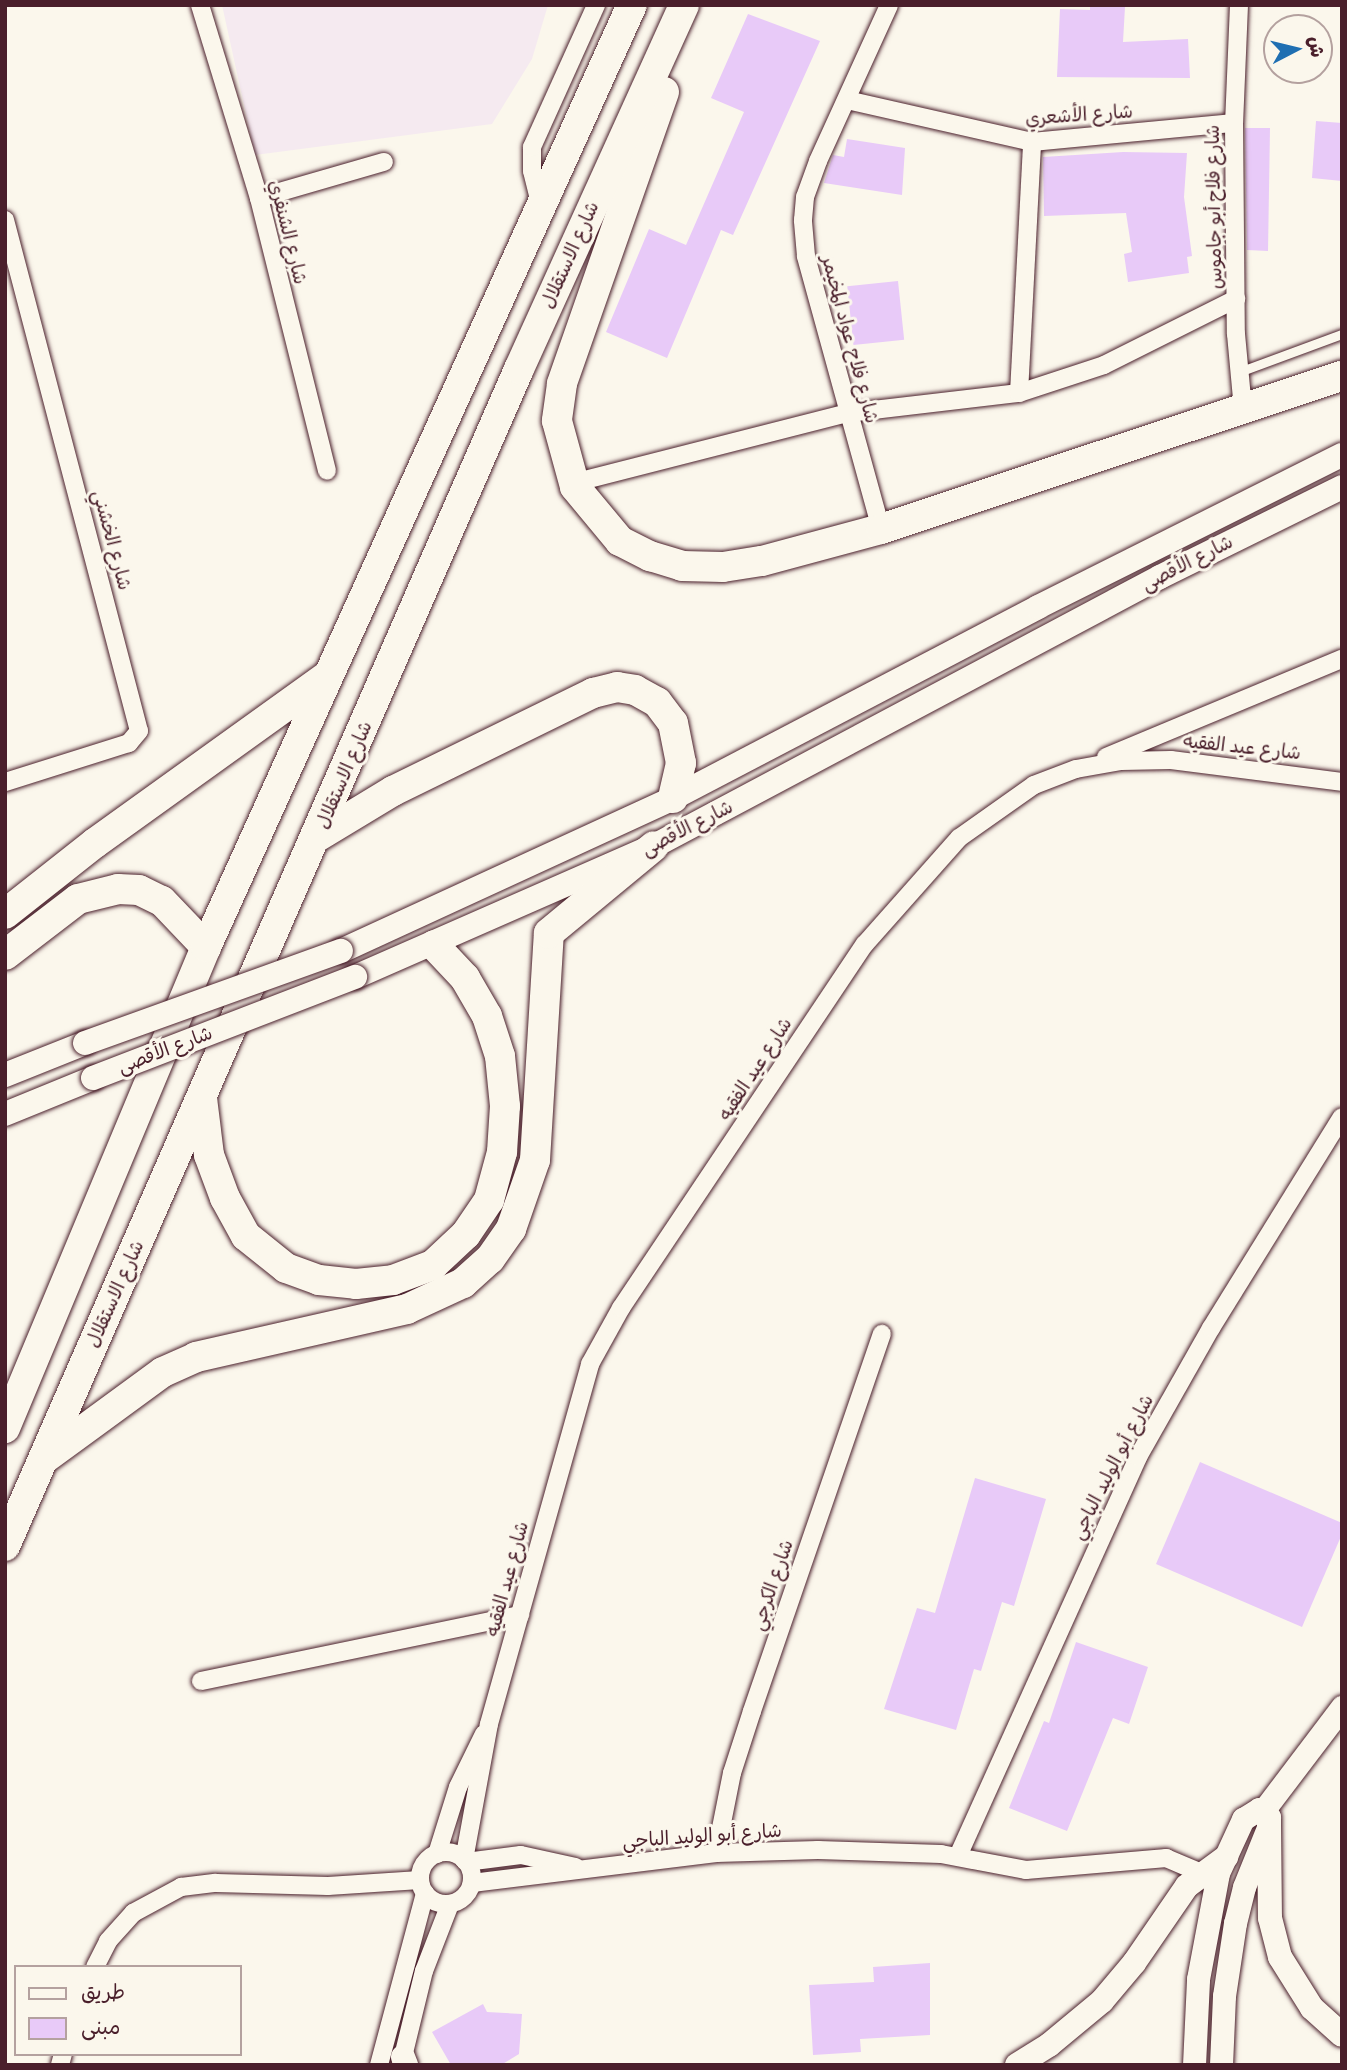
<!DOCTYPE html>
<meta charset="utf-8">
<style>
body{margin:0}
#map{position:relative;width:1347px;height:2070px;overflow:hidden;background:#fbf7ec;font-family:Delius,"Playpen Sans Arabic",sans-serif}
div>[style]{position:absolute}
.built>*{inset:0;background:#f5eaf0}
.building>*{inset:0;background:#e8caf8;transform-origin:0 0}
.roads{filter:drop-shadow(0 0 2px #4a1f2b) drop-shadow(0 0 2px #4a1f2b)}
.service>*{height:9px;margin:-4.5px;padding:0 4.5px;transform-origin:4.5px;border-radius:4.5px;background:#fbf7ec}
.minor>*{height:18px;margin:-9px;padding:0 9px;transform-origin:9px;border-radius:9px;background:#fbf7ec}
.minor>.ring{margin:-9px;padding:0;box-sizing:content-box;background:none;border:18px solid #fbf7ec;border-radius:50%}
.tertiary>*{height:23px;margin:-11.5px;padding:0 11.5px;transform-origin:11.5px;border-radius:11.5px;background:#fbf7ec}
.secondary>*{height:24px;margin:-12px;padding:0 12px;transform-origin:12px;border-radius:12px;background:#fbf7ec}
.trunk>*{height:30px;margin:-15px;padding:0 15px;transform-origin:15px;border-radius:15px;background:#fbf7ec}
.bridges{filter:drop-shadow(0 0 2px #4a1f2b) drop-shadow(0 0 2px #4a1f2b)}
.secondary-bridge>*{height:24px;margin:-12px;padding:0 12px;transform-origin:12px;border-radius:12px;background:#fbf7ec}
span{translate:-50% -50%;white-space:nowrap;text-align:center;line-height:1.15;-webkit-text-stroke:6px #fbf7ec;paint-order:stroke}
.street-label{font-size:19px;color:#4a1f2b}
.frame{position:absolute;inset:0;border:7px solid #4a1f2b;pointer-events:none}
.legend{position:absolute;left:14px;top:1965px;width:228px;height:91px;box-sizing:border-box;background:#fbf7ec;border:2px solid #b4a19f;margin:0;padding:9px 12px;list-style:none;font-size:21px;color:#4a1f2b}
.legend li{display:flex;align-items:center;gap:14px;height:35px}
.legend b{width:35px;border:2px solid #b4a19f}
.north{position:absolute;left:1263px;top:14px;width:70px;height:70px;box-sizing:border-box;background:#fbf7ec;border:2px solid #b4a19f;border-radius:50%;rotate:83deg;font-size:19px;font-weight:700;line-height:28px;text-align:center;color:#4a1f2b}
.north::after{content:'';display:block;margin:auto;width:24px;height:32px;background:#1f6fb2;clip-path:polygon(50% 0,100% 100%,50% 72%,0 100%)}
</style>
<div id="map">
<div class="built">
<i style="clip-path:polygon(222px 5px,548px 5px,532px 59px,492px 124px,255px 155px)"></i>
</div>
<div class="building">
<i style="clip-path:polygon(1090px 5px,1125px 7px,1123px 42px,1188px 39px,1190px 78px,1057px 77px,1060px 9px,1090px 10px)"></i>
<i style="clip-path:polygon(748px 14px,820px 41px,733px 235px,721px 230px,667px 358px,606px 332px,649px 229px,686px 245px,744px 112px,711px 98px)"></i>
<i style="clip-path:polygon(1316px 121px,1342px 123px,1342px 181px,1312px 178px)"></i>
<i style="clip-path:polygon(1245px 128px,1270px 128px,1268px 251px,1247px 250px)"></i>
<i style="clip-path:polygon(847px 139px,905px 148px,902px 195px,824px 183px,833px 155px,844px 157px)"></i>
<i style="clip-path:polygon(1123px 152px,1187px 153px,1184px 197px,1192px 256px,1187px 257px,1189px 273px,1128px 282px,1124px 254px,1132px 252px,1126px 213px,1044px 216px,1043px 157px)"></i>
<i style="left:898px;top:281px;width:59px;height:51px;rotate:84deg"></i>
<i style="clip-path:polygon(1200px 1462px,1342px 1523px,1342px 1534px,1302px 1627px,1156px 1564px)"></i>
<i style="clip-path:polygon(975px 1478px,1046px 1499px,1014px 1606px,1002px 1602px,981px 1671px,974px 1669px,956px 1730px,884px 1709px,917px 1608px,935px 1613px)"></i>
<i style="clip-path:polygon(1076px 1642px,1148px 1667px,1129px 1724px,1113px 1718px,1067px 1831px,1009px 1808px,1044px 1721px,1049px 1723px)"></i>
<i style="clip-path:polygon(930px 1963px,930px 2035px,860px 2039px,861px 2052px,813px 2055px,809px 1985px,874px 1982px,873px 1967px)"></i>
<i style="clip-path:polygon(483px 2004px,487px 2012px,522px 2014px,519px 2054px,501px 2065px,451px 2065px,432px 2032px)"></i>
</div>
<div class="roads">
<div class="service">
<i style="left:1239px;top:372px;width:110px;rotate:-20.3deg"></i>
</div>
<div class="minor">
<i style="left:200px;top:5px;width:202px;rotate:73deg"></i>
<i style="left:259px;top:198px;width:281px;rotate:76deg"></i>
<i style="left:1239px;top:5px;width:118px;rotate:92.4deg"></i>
<i style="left:1234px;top:123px;width:211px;rotate:89.5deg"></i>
<i style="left:1236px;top:334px;width:75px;rotate:84.7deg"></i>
<i style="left:847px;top:100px;width:190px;rotate:12.8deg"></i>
<i style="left:1032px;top:142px;width:203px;rotate:-5.4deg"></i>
<i style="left:259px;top:198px;width:130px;rotate:-16.1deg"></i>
<i style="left:540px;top:203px;width:33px;rotate:-104deg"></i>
<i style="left:532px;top:171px;width:24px;rotate:-90deg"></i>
<i style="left:532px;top:147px;width:156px;rotate:-65.7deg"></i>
<i style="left:5px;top:220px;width:528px;rotate:75.31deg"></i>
<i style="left:139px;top:731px;width:16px;rotate:130deg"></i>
<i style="left:129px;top:743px;width:130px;rotate:162.5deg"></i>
<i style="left:1019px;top:393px;width:89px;rotate:-18.2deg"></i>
<i style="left:1104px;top:365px;width:148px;rotate:-26.6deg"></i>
<i style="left:573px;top:483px;width:284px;rotate:-14.3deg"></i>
<i style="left:848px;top:413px;width:172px;rotate:-6.7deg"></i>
<i style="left:1019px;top:393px;width:251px;rotate:-87deg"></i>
<i style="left:881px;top:529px;width:283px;rotate:-105.4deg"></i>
<i style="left:806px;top:256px;width:36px;rotate:-95deg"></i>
<i style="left:803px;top:220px;width:23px;rotate:-85deg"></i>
<i style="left:805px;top:197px;width:38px;rotate:-70deg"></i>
<i style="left:818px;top:161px;width:171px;rotate:-65.5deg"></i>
<i style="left:1106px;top:757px;width:256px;rotate:-22.6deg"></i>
<i style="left:201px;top:1681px;width:326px;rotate:-11.7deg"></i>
<i class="ring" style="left:420px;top:1852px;width:34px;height:34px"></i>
<i style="left:716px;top:1853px;width:82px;rotate:-78.7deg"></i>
<i style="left:732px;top:1773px;width:65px;rotate:-72.1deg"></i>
<i style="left:752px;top:1711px;width:399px;rotate:-71deg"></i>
<i style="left:437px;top:1854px;width:70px;rotate:-72.6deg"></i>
<i style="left:458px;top:1787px;width:59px;rotate:-63.9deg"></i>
<i style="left:958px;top:1856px;width:438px;rotate:-65.7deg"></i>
<i style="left:1138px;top:1457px;width:148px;rotate:-60.5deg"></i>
<i style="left:1211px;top:1328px;width:248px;rotate:-58.2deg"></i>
<i style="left:464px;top:1860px;width:138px;rotate:-79.6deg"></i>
<i style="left:489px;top:1724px;width:374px;rotate:-74.3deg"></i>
<i style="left:590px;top:1364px;width:64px;rotate:-61deg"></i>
<i style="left:621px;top:1308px;width:438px;rotate:-56.2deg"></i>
<i style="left:865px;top:944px;width:142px;rotate:-48.4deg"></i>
<i style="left:959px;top:838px;width:92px;rotate:-35.2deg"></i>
<i style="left:1034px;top:785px;width:45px;rotate:-20.9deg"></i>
<i style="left:1076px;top:769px;width:46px;rotate:-10.1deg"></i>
<i style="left:1121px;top:761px;width:50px;rotate:-1.1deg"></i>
<i style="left:1171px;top:760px;width:172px;rotate:7.3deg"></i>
<i style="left:466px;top:1862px;width:55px;rotate:-7.3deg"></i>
<i style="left:521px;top:1855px;width:56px;rotate:12.3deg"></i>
<i style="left:472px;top:1883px;width:246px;rotate:-7deg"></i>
<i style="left:716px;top:1853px;width:102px;rotate:-1.7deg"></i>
<i style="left:818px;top:1850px;width:123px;rotate:1.9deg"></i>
<i style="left:941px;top:1854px;width:86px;rotate:10.7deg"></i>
<i style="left:1026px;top:1870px;width:141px;rotate:-4.9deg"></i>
<i style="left:1166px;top:1858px;width:38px;rotate:23deg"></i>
<i style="left:95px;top:1967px;width:29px;rotate:-63deg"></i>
<i style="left:108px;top:1941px;width:38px;rotate:-48deg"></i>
<i style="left:133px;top:1913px;width:55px;rotate:-28.4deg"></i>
<i style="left:181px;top:1887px;width:35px;rotate:-7deg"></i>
<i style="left:216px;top:1883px;width:112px;rotate:1.5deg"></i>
<i style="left:328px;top:1886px;width:92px;rotate:-3.7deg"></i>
<i style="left:60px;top:2065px;width:11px;rotate:-75deg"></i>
<i style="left:379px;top:2065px;width:178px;rotate:-75deg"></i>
<i style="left:401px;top:2065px;width:97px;rotate:-76.3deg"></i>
<i style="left:424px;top:1971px;width:72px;rotate:-68.8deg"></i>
</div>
<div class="tertiary">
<i style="left:1263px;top:1811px;width:131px;rotate:-52.8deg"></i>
<i style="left:1194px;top:2065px;width:86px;rotate:-87.3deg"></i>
<i style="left:1198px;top:1979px;width:108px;rotate:-79.3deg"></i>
<i style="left:1218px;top:1873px;width:60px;rotate:-65.2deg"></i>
<i style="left:1243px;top:1819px;width:19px;rotate:-32deg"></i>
<i style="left:1259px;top:1809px;width:13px;rotate:39deg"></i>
<i style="left:1269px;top:1817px;width:8px;rotate:90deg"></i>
<i style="left:1269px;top:1825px;width:67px;rotate:112deg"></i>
<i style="left:1244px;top:1887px;width:37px;rotate:104deg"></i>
<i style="left:1235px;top:1923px;width:74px;rotate:98.6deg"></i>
<i style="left:1224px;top:1996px;width:69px;rotate:92.5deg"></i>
</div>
<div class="secondary">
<i style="left:341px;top:951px;width:366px;rotate:-24.7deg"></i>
<i style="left:673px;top:798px;width:412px;rotate:-27.6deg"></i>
<i style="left:1038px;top:607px;width:340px;rotate:-26.6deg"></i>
<i style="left:355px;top:977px;width:326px;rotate:-23.7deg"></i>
<i style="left:654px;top:846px;width:573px;rotate:-28deg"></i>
<i style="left:1160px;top:577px;width:203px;rotate:-26.3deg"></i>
<i style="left:5px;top:1075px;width:86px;rotate:-21.8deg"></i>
<i style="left:5px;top:1114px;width:95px;rotate:-22.2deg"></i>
<i style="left:1269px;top:1825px;width:93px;rotate:89.4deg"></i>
<i style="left:1270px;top:1918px;width:40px;rotate:75.6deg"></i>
<i style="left:1280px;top:1957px;width:60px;rotate:57.9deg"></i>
<i style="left:1312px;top:2008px;width:40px;rotate:42deg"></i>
<i style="left:403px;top:2057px;width:9px;rotate:69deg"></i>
<i style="left:1017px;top:2065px;width:38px;rotate:-32deg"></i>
<i style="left:1049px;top:2045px;width:69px;rotate:-39.7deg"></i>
<i style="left:1102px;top:2001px;width:50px;rotate:-49.9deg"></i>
<i style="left:1134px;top:1963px;width:93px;rotate:-55.5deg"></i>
<i style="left:1187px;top:1886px;width:49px;rotate:-36.6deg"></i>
</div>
<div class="trunk">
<i style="left:664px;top:92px;width:309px;rotate:109.3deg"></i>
<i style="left:562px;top:384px;width:37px;rotate:98deg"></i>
<i style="left:557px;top:421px;width:68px;rotate:74.7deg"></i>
<i style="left:575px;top:487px;width:70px;rotate:50.2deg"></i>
<i style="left:620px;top:541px;width:34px;rotate:27deg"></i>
<i style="left:650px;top:556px;width:34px;rotate:17deg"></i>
<i style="left:682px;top:566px;width:41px;rotate:1.4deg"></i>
<i style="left:723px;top:567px;width:39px;rotate:-9deg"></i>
<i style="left:762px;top:561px;width:123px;rotate:-15.1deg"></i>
<i style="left:881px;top:529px;width:486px;rotate:-18.4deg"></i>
<i style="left:317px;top:837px;width:89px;rotate:-31.2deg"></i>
<i style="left:393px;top:791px;width:223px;rotate:-26.1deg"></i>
<i style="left:593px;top:693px;width:25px;rotate:-14deg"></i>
<i style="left:617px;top:687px;width:18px;rotate:9deg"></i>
<i style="left:635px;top:690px;width:25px;rotate:29deg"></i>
<i style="left:657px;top:702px;width:26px;rotate:53deg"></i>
<i style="left:673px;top:723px;width:41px;rotate:78.7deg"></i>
<i style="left:681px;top:763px;width:36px;rotate:103deg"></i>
<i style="left:5px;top:914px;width:115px;rotate:-38.3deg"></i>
<i style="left:95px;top:843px;width:284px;rotate:-35.7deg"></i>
<i style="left:5px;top:955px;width:92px;rotate:-37.5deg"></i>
<i style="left:78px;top:899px;width:41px;rotate:-14deg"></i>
<i style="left:118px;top:889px;width:21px;rotate:3deg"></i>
<i style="left:139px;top:890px;width:25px;rotate:26deg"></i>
<i style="left:162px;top:901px;width:64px;rotate:46.3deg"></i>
<i style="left:202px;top:1098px;width:57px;rotate:83deg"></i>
<i style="left:209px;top:1155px;width:46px;rotate:69.6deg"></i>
<i style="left:225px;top:1198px;width:43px;rotate:61.1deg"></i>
<i style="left:246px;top:1236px;width:51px;rotate:38.7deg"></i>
<i style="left:286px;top:1268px;width:35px;rotate:20deg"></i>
<i style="left:319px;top:1280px;width:37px;rotate:6deg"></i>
<i style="left:356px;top:1284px;width:37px;rotate:-6deg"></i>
<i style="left:393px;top:1280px;width:43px;rotate:-20.6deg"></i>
<i style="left:433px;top:1265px;width:45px;rotate:-43.2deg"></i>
<i style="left:466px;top:1234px;width:41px;rotate:-55.9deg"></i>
<i style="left:489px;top:1200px;width:50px;rotate:-74.8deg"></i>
<i style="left:502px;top:1152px;width:46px;rotate:-86.3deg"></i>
<i style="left:505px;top:1106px;width:50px;rotate:-95.7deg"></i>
<i style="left:500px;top:1056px;width:42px;rotate:-108deg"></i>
<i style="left:487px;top:1016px;width:44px;rotate:-120.1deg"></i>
<i style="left:465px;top:978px;width:45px;rotate:-133.2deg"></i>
<i style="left:5px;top:1428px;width:521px;rotate:-67.32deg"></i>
<i style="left:206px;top:947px;width:1034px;rotate:-65.67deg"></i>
<i style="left:44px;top:1459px;width:147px;rotate:-36.2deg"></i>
<i style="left:163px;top:1372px;width:36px;rotate:-24deg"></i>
<i style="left:196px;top:1357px;width:216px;rotate:-12.8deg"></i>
<i style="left:407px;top:1309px;width:62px;rotate:-24.9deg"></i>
<i style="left:463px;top:1283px;width:36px;rotate:-42deg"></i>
<i style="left:490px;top:1259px;width:37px;rotate:-55deg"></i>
<i style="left:511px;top:1229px;width:73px;rotate:-70.8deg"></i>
<i style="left:535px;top:1160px;width:227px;rotate:-86.5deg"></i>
<i style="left:549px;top:933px;width:136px;rotate:-39.6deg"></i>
<i style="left:5px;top:1546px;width:1284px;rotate:-66.41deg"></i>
<i style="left:519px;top:369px;width:400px;rotate:-65.6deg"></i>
</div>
</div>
<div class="bridges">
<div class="secondary-bridge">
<i style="left:85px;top:1043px;width:272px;rotate:-19.8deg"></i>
<i style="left:93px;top:1078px;width:281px;rotate:-21.1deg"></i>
</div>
</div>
<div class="street-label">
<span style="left:1079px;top:115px;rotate:-4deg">شارع الأشعري</span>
<span style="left:1214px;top:207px;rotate:-91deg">شارع فلاح أبو جاموس</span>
<span style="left:288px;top:232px;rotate:76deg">شارع الشنفري</span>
<span style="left:570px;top:255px;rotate:-66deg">شارع الاستقلال</span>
<span style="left:850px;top:339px;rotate:75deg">شارع فلاح عواد المخيمر</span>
<span style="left:112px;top:540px;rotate:75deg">شارع الخشني</span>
<span style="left:1187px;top:563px;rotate:-27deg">شارع الأقصى</span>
<span style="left:1242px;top:747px;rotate:6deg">شارع عيد الفقيه</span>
<span style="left:344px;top:775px;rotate:-67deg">شارع الاستقلال</span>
<span style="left:687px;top:828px;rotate:-27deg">شارع الأقصى</span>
<span style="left:165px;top:1050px;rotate:-21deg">شارع الأقصى</span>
<span style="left:755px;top:1069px;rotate:-57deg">شارع عيد الفقيه</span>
<span style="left:115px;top:1294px;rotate:-66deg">شارع الاستقلال</span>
<span style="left:1112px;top:1467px;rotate:-63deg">شارع أبو الوليد الباجي</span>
<span style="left:507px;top:1579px;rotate:-75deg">شارع عيد الفقيه</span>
<span style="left:772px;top:1585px;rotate:-71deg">شارع الكرجي</span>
<span style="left:702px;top:1836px;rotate:-4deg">شارع أبو الوليد الباجي</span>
</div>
<div class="frame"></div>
<ul class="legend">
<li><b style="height:9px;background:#fbf7ec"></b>طريق</li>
<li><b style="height:19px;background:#e8caf8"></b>مبنى</li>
</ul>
<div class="north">ش</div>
</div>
